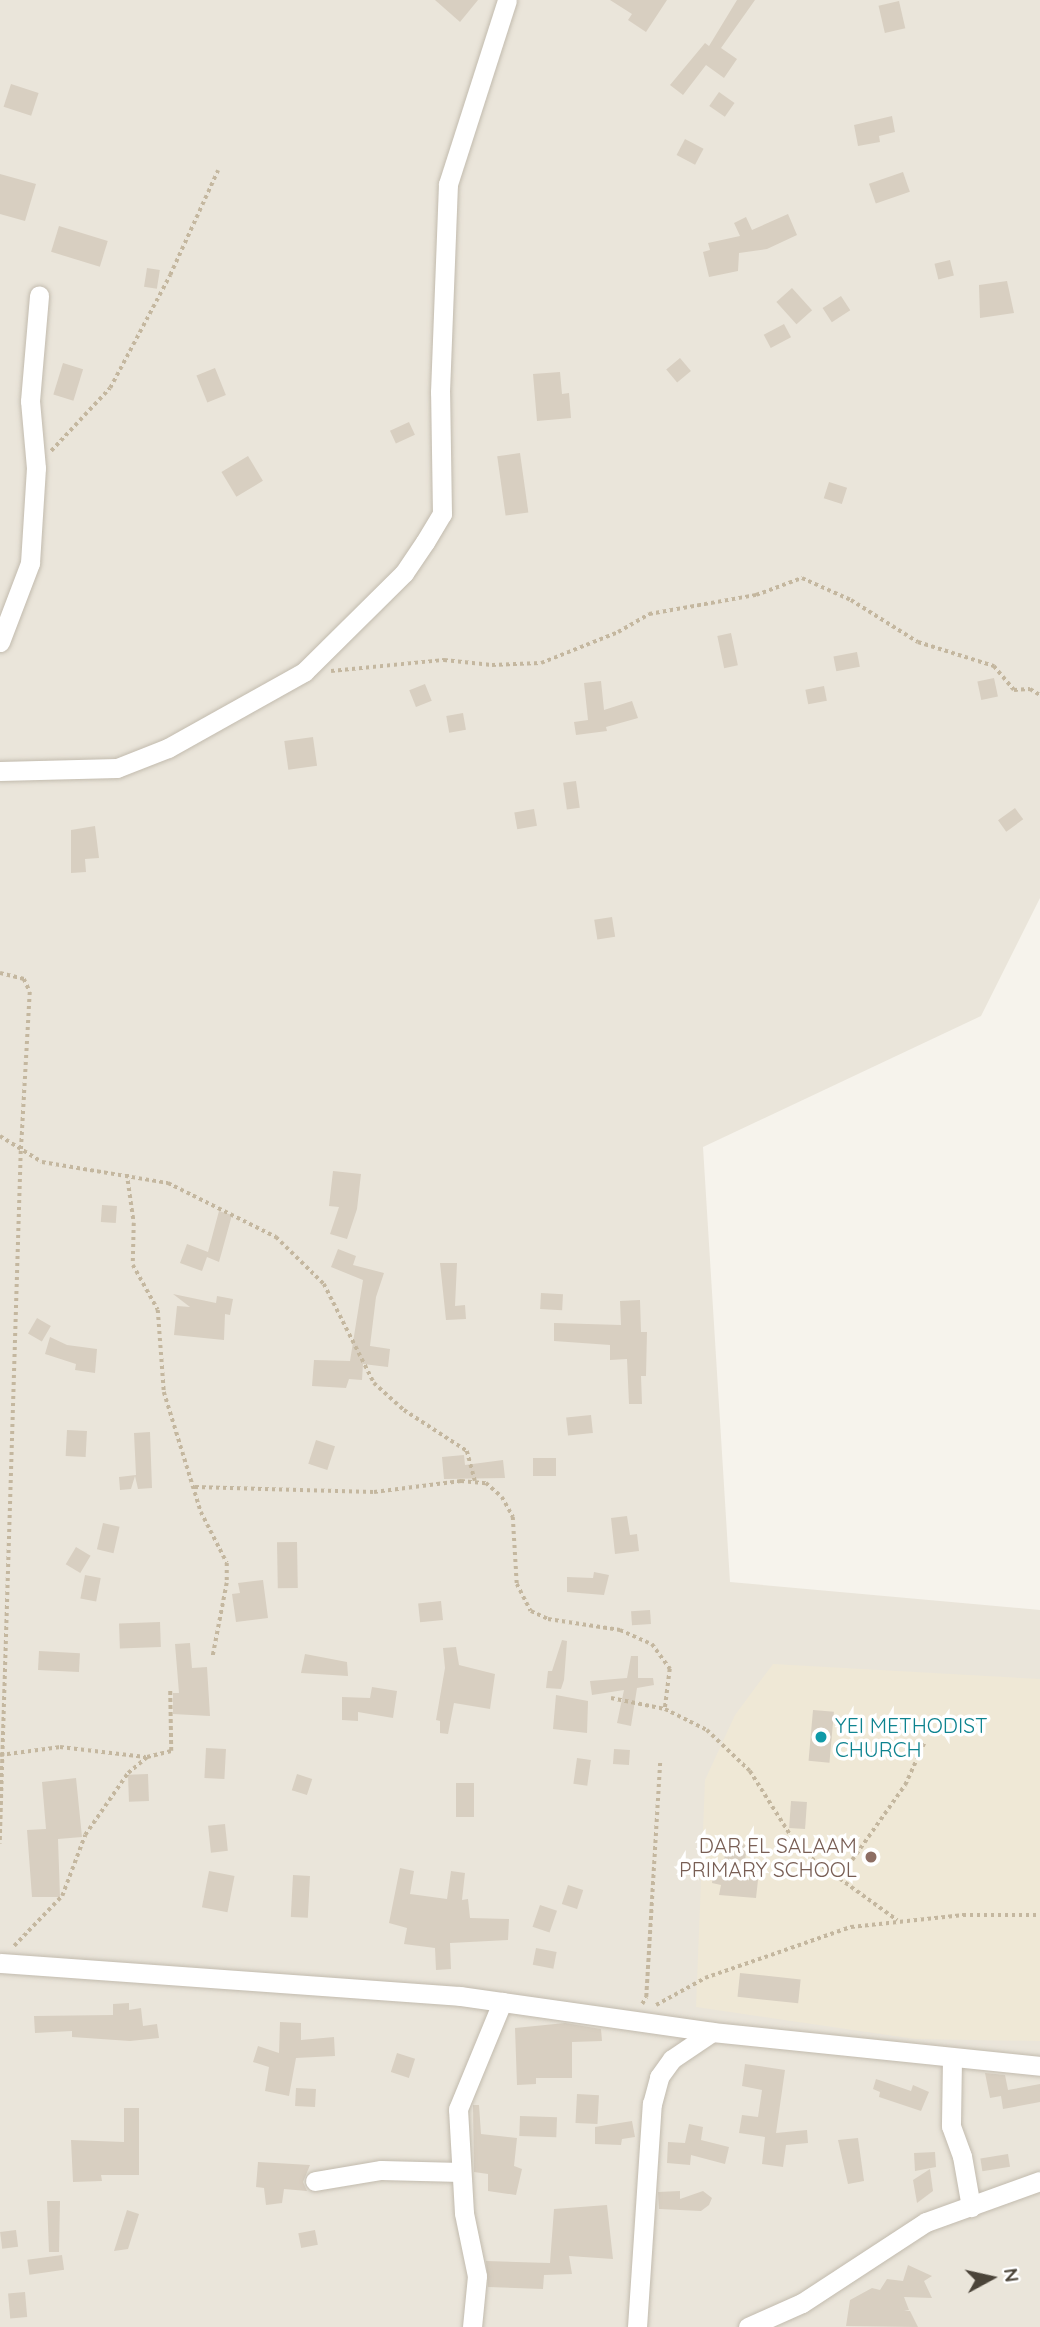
<!DOCTYPE html>
<style>
body{margin:0}
#map{position:relative;width:1040px;height:2327px;overflow:hidden;background:#f6f3ec;font-family:Quicksand,sans-serif}
div>[style]{position:absolute}
.residential>*{inset:0;background:#eae5da}
.education>*{inset:0;background:#efe8d6}
.building>*{inset:0;background:#d8cfc1;transform-origin:0 0}
.path>*{height:3.5px;margin-top:-1.75px;transform-origin:0;background:repeating-linear-gradient(90deg,#c4b79f 0 3.5px,transparent 0 7px)}
.roads{filter:drop-shadow(0 0 2px #c2bbae) drop-shadow(0 0 2px #c2bbae)}
.minor>*{height:19px;margin:-9.5px;padding:0 9.5px;transform-origin:9.5px;border-radius:9.5px;background:#fff}
.dots>*{width:19px;height:19px;translate:-50% -50%;box-sizing:border-box;border:4px solid #fff;border-radius:50%}
span{translate:-50% -50%;white-space:nowrap;text-align:center;line-height:1.15;-webkit-text-stroke:7px #fff;paint-order:stroke}
.culture-label{font-size:21px;color:#0d838f}
.left{translate:0 -50%;text-align:left}
.education-label{font-size:21px;color:#785e54}
.right{translate:-100% -50%;text-align:right}
.north{position:absolute;left:956px;top:2243px;width:70px;height:70px;-webkit-text-stroke:5px #fff;paint-order:stroke;rotate:82deg;font-size:19px;font-weight:700;line-height:28px;text-align:center;color:#4b4439}
.north::after{content:'';display:block;margin:auto;width:24px;height:32px;background:#4b4439;clip-path:polygon(50% 0,100% 100%,50% 72%,0 100%)}
</style>
<div id="map">
<div class="residential">
<i style="clip-path:polygon(0 0,1040px 0,1040px 898px,981px 1016px,703px 1147px,730px 1582px,1040px 1610px,1040px 2327px,0 2327px)"></i>
</div>
<div class="education">
<i style="clip-path:polygon(773px 1664px,1040px 1679px,1040px 2041px,915px 2039px,696px 2007px,705px 1780px,735px 1715px)"></i>
</div>
<div class="building">
<i style="clip-path:polygon(435px 0,478px 0,460px 22px)"></i>
<i style="clip-path:polygon(610px 0,667px 0,646px 32px,628px 20px,632px 14px)"></i>
<i style="clip-path:polygon(737px 0,755px 0,721px 48px,737px 59px,724px 78px,706px 65px,683px 95px,670px 85px,705px 43px,709px 46px)"></i>
<i style="left:899px;top:1px;width:28px;height:21px;rotate:77deg"></i>
<i style="left:11px;top:84px;width:29px;height:24px;rotate:18deg"></i>
<i style="left:719px;top:92px;width:19px;height:17px;rotate:35deg"></i>
<i style="clip-path:polygon(892px 116px,895px 132px,879px 136px,880px 142px,858px 146px,854px 125px)"></i>
<i style="left:685px;top:139px;width:21px;height:18px;rotate:28deg"></i>
<i style="left:903px;top:172px;width:21px;height:36px;rotate:71deg"></i>
<i style="clip-path:polygon(0 174px,36px 184px,25px 221px,0 214px)"></i>
<i style="clip-path:polygon(788px 214px,797px 235px,767px 249px,739px 253px,738px 271px,709px 277px,703px 252px,710px 250px,708px 243px,740px 236px,734px 223px,746px 217px,752px 230px)"></i>
<i style="left:59px;top:226px;width:51px;height:27px;rotate:17deg"></i>
<i style="left:950px;top:260px;width:16px;height:16px;rotate:76deg"></i>
<i style="left:147px;top:268px;width:13px;height:19px;rotate:9deg"></i>
<i style="clip-path:polygon(1007px 281px,1014px 313px,980px 318px,979px 285px)"></i>
<i style="left:792px;top:288px;width:30px;height:21px;rotate:48deg"></i>
<i style="left:841px;top:296px;width:17px;height:22px;rotate:57deg"></i>
<i style="left:784px;top:324px;width:15px;height:23px;rotate:62deg"></i>
<i style="left:680px;top:358px;width:17px;height:18px;rotate:50deg"></i>
<i style="left:63px;top:363px;width:21px;height:33px;rotate:17deg"></i>
<i style="left:215px;top:368px;width:29px;height:20px;rotate:68deg"></i>
<i style="clip-path:polygon(560px 372px,562px 394px,569px 393px,571px 418px,537px 421px,533px 374px)"></i>
<i style="left:409px;top:422px;width:14px;height:21px;rotate:65deg"></i>
<i style="left:520px;top:453px;width:60px;height:23px;rotate:82deg"></i>
<i style="left:248px;top:456px;width:29px;height:31px;rotate:59deg"></i>
<i style="left:829px;top:482px;width:19px;height:17px;rotate:18deg"></i>
<i style="left:731px;top:633px;width:33px;height:14px;rotate:78deg"></i>
<i style="left:857px;top:652px;width:15px;height:24px;rotate:79deg"></i>
<i style="left:994px;top:678px;width:19px;height:17px;rotate:78deg"></i>
<i style="clip-path:polygon(601px 681px,604px 710px,632px 701px,638px 718px,606px 727px,607px 731px,576px 735px,574px 722px,588px 720px,584px 683px)"></i>
<i style="left:425px;top:684px;width:18px;height:17px;rotate:68deg"></i>
<i style="left:824px;top:686px;width:15px;height:19px;rotate:79deg"></i>
<i style="left:463px;top:713px;width:17px;height:17px;rotate:80deg"></i>
<i style="left:313px;top:737px;width:29px;height:29px;rotate:82deg"></i>
<i style="left:576px;top:781px;width:27px;height:13px;rotate:82deg"></i>
<i style="left:1015px;top:808px;width:14px;height:21px;rotate:54deg"></i>
<i style="left:534px;top:809px;width:17px;height:20px;rotate:80deg"></i>
<i style="clip-path:polygon(95px 826px,99px 858px,85px 859px,86px 872px,71px 873px,71px 830px)"></i>
<i style="left:612px;top:917px;width:20px;height:18px;rotate:81deg"></i>
<i style="clip-path:polygon(333px 1171px,361px 1174px,357px 1209px,347px 1239px,330px 1234px,339px 1207px,329px 1206px)"></i>
<i style="left:102px;top:1205px;width:15px;height:17px;rotate:4deg"></i>
<i style="clip-path:polygon(219px 1211px,232px 1215px,219px 1262px,207px 1257px,202px 1271px,180px 1263px,187px 1244px,208px 1252px)"></i>
<i style="clip-path:polygon(338px 1249px,356px 1256px,353px 1265px,384px 1273px,376px 1297px,370px 1346px,390px 1349px,388px 1367px,363px 1364px,362px 1380px,349px 1379px,346px 1388px,312px 1386px,314px 1360px,350px 1361px,363px 1280px,331px 1267px)"></i>
<i style="clip-path:polygon(440px 1263px,457px 1263px,455px 1306px,465px 1305px,466px 1319px,446px 1320px)"></i>
<i style="left:541px;top:1293px;width:22px;height:16px;rotate:3deg"></i>
<i style="clip-path:polygon(173px 1294px,216px 1303px,217px 1296px,233px 1299px,230px 1315px,225px 1314px,224px 1340px,174px 1335px,177px 1306px,190px 1307px)"></i>
<i style="clip-path:polygon(640px 1300px,641px 1332px,647px 1332px,646px 1376px,641px 1376px,642px 1404px,629px 1404px,627px 1359px,610px 1360px,610px 1345px,554px 1341px,554px 1323px,621px 1325px,620px 1301px)"></i>
<i style="left:37px;top:1318px;width:16px;height:18px;rotate:30deg"></i>
<i style="clip-path:polygon(50px 1337px,67px 1345px,97px 1349px,95px 1373px,75px 1370px,76px 1364px,45px 1354px)"></i>
<i style="left:591px;top:1415px;width:18px;height:25px;rotate:84deg"></i>
<i style="left:67px;top:1430px;width:20px;height:26px;rotate:3deg"></i>
<i style="clip-path:polygon(150px 1432px,152px 1488px,138px 1489px,135px 1476px,131px 1489px,120px 1490px,119px 1477px,136px 1475px,134px 1433px)"></i>
<i style="left:316px;top:1440px;width:20px;height:25px;rotate:18deg"></i>
<i style="clip-path:polygon(464px 1455px,465px 1465px,503px 1460px,505px 1478px,444px 1479px,442px 1457px)"></i>
<i style="left:533px;top:1458px;width:23px;height:18px"></i>
<i style="clip-path:polygon(627px 1516px,630px 1535px,637px 1534px,639px 1551px,615px 1554px,611px 1518px)"></i>
<i style="left:103px;top:1523px;width:17px;height:27px;rotate:13deg"></i>
<i style="left:297px;top:1542px;width:46px;height:20px;rotate:89deg"></i>
<i style="left:76px;top:1547px;width:17px;height:20px;rotate:31deg"></i>
<i style="clip-path:polygon(594px 1572px,609px 1575px,604px 1595px,567px 1592px,567px 1577px,593px 1578px)"></i>
<i style="left:85px;top:1575px;width:16px;height:24px;rotate:11deg"></i>
<i style="clip-path:polygon(263px 1580px,268px 1618px,236px 1622px,232px 1594px,240px 1593px,238px 1583px)"></i>
<i style="left:441px;top:1601px;width:19px;height:23px;rotate:84deg"></i>
<i style="left:650px;top:1610px;width:14px;height:19px;rotate:86deg"></i>
<i style="left:160px;top:1622px;width:25px;height:41px;rotate:88deg"></i>
<i style="clip-path:polygon(562px 1640px,567px 1641px,564px 1680px,561px 1689px,546px 1688px,548px 1671px,552px 1671px)"></i>
<i style="clip-path:polygon(190px 1643px,192px 1668px,207px 1667px,210px 1716px,173px 1714px,173px 1693px,179px 1693px,175px 1644px)"></i>
<i style="clip-path:polygon(456px 1647px,459px 1665px,495px 1674px,490px 1709px,454px 1703px,448px 1734px,440px 1733px,440px 1721px,436px 1720px,445px 1668px,443px 1648px)"></i>
<i style="left:39px;top:1651px;width:41px;height:19px;rotate:3deg"></i>
<i style="clip-path:polygon(305px 1654px,347px 1662px,348px 1676px,301px 1673px)"></i>
<i style="clip-path:polygon(631px 1656px,638px 1656px,638px 1678px,653px 1678px,654px 1685px,637px 1688px,631px 1726px,617px 1723px,624px 1690px,592px 1695px,590px 1681px,627px 1678px)"></i>
<i style="clip-path:polygon(372px 1687px,397px 1691px,393px 1718px,358px 1712px,358px 1721px,342px 1720px,342px 1697px,370px 1698px)"></i>
<i style="clip-path:polygon(556px 1695px,588px 1701px,587px 1733px,553px 1729px)"></i>
<i style="left:813px;top:1710px;width:21px;height:51px;rotate:5deg"></i>
<i style="left:206px;top:1748px;width:20px;height:30px;rotate:3deg"></i>
<i style="left:614px;top:1749px;width:16px;height:15px;rotate:4deg"></i>
<i style="left:577px;top:1758px;width:14px;height:26px;rotate:8deg"></i>
<i style="left:148px;top:1774px;width:27px;height:20px;rotate:88deg"></i>
<i style="left:297px;top:1774px;width:16px;height:17px;rotate:18deg"></i>
<i style="clip-path:polygon(76px 1778px,82px 1837px,58px 1839px,60px 1897px,32px 1897px,27px 1830px,46px 1829px,42px 1782px)"></i>
<i style="left:456px;top:1783px;width:18px;height:34px"></i>
<i style="left:791px;top:1801px;width:16px;height:27px;rotate:4deg"></i>
<i style="left:225px;top:1824px;width:27px;height:17px;rotate:84deg"></i>
<i style="clip-path:polygon(727px 1842px,747px 1845px,744px 1869px,759px 1871px,756px 1898px,719px 1895px,721px 1885px,712px 1883px,714px 1866px,723px 1867px)"></i>
<i style="clip-path:polygon(400px 1868px,414px 1871px,410px 1894px,447px 1899px,451px 1871px,465px 1873px,462px 1900px,468px 1899px,470px 1918px,509px 1919px,508px 1940px,450px 1943px,451px 1969px,436px 1970px,435px 1948px,404px 1944px,407px 1928px,389px 1923px)"></i>
<i style="left:209px;top:1871px;width:26px;height:37px;rotate:11deg"></i>
<i style="left:293px;top:1875px;width:17px;height:42px;rotate:3deg"></i>
<i style="left:568px;top:1885px;width:16px;height:20px;rotate:18deg"></i>
<i style="left:540px;top:1905px;width:18px;height:23px;rotate:19deg"></i>
<i style="left:536px;top:1948px;width:21px;height:17px;rotate:11deg"></i>
<i style="left:740px;top:1973px;width:61px;height:24px;rotate:6deg"></i>
<i style="clip-path:polygon(129px 2003px,129px 2010px,141px 2008px,143px 2026px,157px 2024px,159px 2038px,130px 2041px,72px 2037px,72px 2031px,35px 2033px,34px 2016px,113px 2015px,113px 2004px)"></i>
<i style="clip-path:polygon(280px 2022px,301px 2023px,301px 2040px,334px 2037px,335px 2056px,296px 2058px,289px 2096px,265px 2091px,269px 2067px,253px 2062px,258px 2046px,279px 2053px)"></i>
<i style="clip-path:polygon(565px 2023px,601px 2029px,602px 2041px,572px 2042px,572px 2078px,536px 2078px,536px 2084px,517px 2085px,515px 2028px)"></i>
<i style="left:397px;top:2053px;width:19px;height:20px;rotate:18deg"></i>
<i style="clip-path:polygon(745px 2064px,785px 2070px,776px 2133px,807px 2130px,808px 2143px,786px 2145px,783px 2167px,762px 2164px,765px 2137px,739px 2133px,742px 2115px,758px 2117px,762px 2090px,742px 2086px)"></i>
<i style="clip-path:polygon(985px 2073px,1005px 2075px,1008px 2090px,1040px 2084px,1040px 2102px,1003px 2109px,1001px 2096px,990px 2098px)"></i>
<i style="clip-path:polygon(876px 2079px,911px 2091px,913px 2085px,929px 2092px,921px 2111px,879px 2097px,880px 2092px,873px 2089px)"></i>
<i style="left:296px;top:2088px;width:20px;height:18px;rotate:3deg"></i>
<i style="left:577px;top:2094px;width:22px;height:29px;rotate:3deg"></i>
<i style="clip-path:polygon(473px 2105px,479px 2105px,481px 2134px,517px 2138px,514px 2166px,522px 2169px,516px 2195px,488px 2191px,488px 2174px,474px 2172px)"></i>
<i style="clip-path:polygon(124px 2108px,139px 2108px,139px 2175px,101px 2175px,102px 2181px,73px 2182px,71px 2140px,124px 2142px)"></i>
<i style="left:520px;top:2116px;width:37px;height:20px;rotate:2deg"></i>
<i style="clip-path:polygon(632px 2121px,635px 2137px,622px 2139px,621px 2145px,595px 2144px,595px 2127px)"></i>
<i style="clip-path:polygon(689px 2124px,703px 2127px,701px 2140px,729px 2147px,725px 2164px,691px 2155px,690px 2165px,667px 2163px,668px 2142px,685px 2143px)"></i>
<i style="clip-path:polygon(858px 2138px,864px 2181px,848px 2184px,838px 2140px)"></i>
<i style="clip-path:polygon(935px 2152px,936px 2167px,915px 2171px,914px 2153px)"></i>
<i style="left:1008px;top:2154px;width:13px;height:28px;rotate:81deg"></i>
<i style="clip-path:polygon(258px 2162px,310px 2165px,303px 2182px,307px 2191px,284px 2189px,282px 2203px,266px 2205px,264px 2188px,256px 2187px)"></i>
<i style="clip-path:polygon(930px 2169px,933px 2191px,917px 2203px,913px 2180px)"></i>
<i style="clip-path:polygon(680px 2191px,680px 2199px,703px 2191px,712px 2198px,709px 2205px,701px 2211px,659px 2209px,658px 2192px)"></i>
<i style="clip-path:polygon(47px 2201px,60px 2201px,59px 2252px,49px 2252px)"></i>
<i style="clip-path:polygon(607px 2205px,613px 2259px,569px 2256px,572px 2274px,544px 2275px,543px 2289px,488px 2287px,486px 2261px,550px 2263px,554px 2209px)"></i>
<i style="clip-path:polygon(127px 2210px,139px 2214px,128px 2249px,114px 2251px)"></i>
<i style="left:16px;top:2230px;width:17px;height:16px;rotate:83deg"></i>
<i style="left:315px;top:2230px;width:15px;height:17px;rotate:79deg"></i>
<i style="left:62px;top:2255px;width:15px;height:35px;rotate:82deg"></i>
<i style="clip-path:polygon(908px 2265px,932px 2276px,924px 2281px,932px 2298px,904px 2297px,909px 2310px,904px 2311px,910px 2311px,918px 2327px,846px 2326px,850px 2300px,872px 2288px,880px 2290px,887px 2279px,903px 2281px)"></i>
<i style="left:25px;top:2292px;width:25px;height:17px;rotate:85deg"></i>
</div>
<div class="path">
<i style="left:51px;top:451px;width:86px;rotate:-46.9deg"></i>
<i style="left:110px;top:388px;width:128px;rotate:-62deg"></i>
<i style="left:170px;top:275px;width:115px;rotate:-65.4deg"></i>
<i style="left:331px;top:671px;width:114px;rotate:-5.6deg"></i>
<i style="left:444px;top:660px;width:48px;rotate:5.9deg"></i>
<i style="left:492px;top:665px;width:49px;rotate:-2.3deg"></i>
<i style="left:541px;top:663px;width:83px;rotate:-21.9deg"></i>
<i style="left:618px;top:632px;width:36px;rotate:-30deg"></i>
<i style="left:649px;top:614px;width:109px;rotate:-10.1deg"></i>
<i style="left:756px;top:595px;width:49px;rotate:-20.3deg"></i>
<i style="left:802px;top:578px;width:54px;rotate:24.2deg"></i>
<i style="left:851px;top:600px;width:79px;rotate:32.1deg"></i>
<i style="left:918px;top:642px;width:80px;rotate:17.5deg"></i>
<i style="left:994px;top:666px;width:31px;rotate:50deg"></i>
<i style="left:1014px;top:690px;width:16px;rotate:-4deg"></i>
<i style="left:1030px;top:689px;width:12px;rotate:31deg"></i>
<i style="left:0;top:973px;width:25px;rotate:14deg"></i>
<i style="left:24px;top:979px;width:14px;rotate:65deg"></i>
<i style="left:30px;top:992px;width:159px;rotate:93.2deg"></i>
<i style="left:21px;top:1151px;width:693px;rotate:91.74deg"></i>
<i style="left:0;top:1136px;width:49px;rotate:31.8deg"></i>
<i style="left:42px;top:1162px;width:128px;rotate:9.5deg"></i>
<i style="left:168px;top:1183px;width:121px;rotate:26.6deg"></i>
<i style="left:276px;top:1237px;width:67px;rotate:44.4deg"></i>
<i style="left:324px;top:1284px;width:111px;rotate:63.2deg"></i>
<i style="left:374px;top:1383px;width:40px;rotate:42deg"></i>
<i style="left:404px;top:1410px;width:75px;rotate:33.1deg"></i>
<i style="left:467px;top:1451px;width:31px;rotate:75deg"></i>
<i style="left:127px;top:1174px;width:49px;rotate:81.9deg"></i>
<i style="left:134px;top:1223px;width:42px;rotate:91.4deg"></i>
<i style="left:133px;top:1265px;width:51px;rotate:60.9deg"></i>
<i style="left:158px;top:1310px;width:82px;rotate:85.8deg"></i>
<i style="left:164px;top:1392px;width:126px;rotate:72.9deg"></i>
<i style="left:201px;top:1512px;width:57px;rotate:63deg"></i>
<i style="left:227px;top:1563px;width:20px;rotate:90deg"></i>
<i style="left:227px;top:1583px;width:74px;rotate:100.9deg"></i>
<i style="left:195px;top:1487px;width:179px;rotate:1.6deg"></i>
<i style="left:374px;top:1492px;width:88px;rotate:-7.2deg"></i>
<i style="left:461px;top:1481px;width:25px;rotate:5deg"></i>
<i style="left:486px;top:1483px;width:21px;rotate:41deg"></i>
<i style="left:502px;top:1497px;width:23px;rotate:61deg"></i>
<i style="left:513px;top:1517px;width:67px;rotate:86.6deg"></i>
<i style="left:517px;top:1584px;width:30px;rotate:63deg"></i>
<i style="left:531px;top:1611px;width:19px;rotate:25deg"></i>
<i style="left:548px;top:1619px;width:73px;rotate:8.7deg"></i>
<i style="left:620px;top:1630px;width:35px;rotate:24deg"></i>
<i style="left:652px;top:1644px;width:31px;rotate:54deg"></i>
<i style="left:670px;top:1669px;width:40px;rotate:97.1deg"></i>
<i style="left:611px;top:1698px;width:55px;rotate:11.5deg"></i>
<i style="left:665px;top:1709px;width:47px;rotate:26.6deg"></i>
<i style="left:707px;top:1730px;width:59px;rotate:43.6deg"></i>
<i style="left:750px;top:1771px;width:93px;rotate:57.7deg"></i>
<i style="left:800px;top:1850px;width:120px;rotate:35.8deg"></i>
<i style="left:0;top:1755px;width:61px;rotate:-7.6deg"></i>
<i style="left:60px;top:1747px;width:86px;rotate:6.7deg"></i>
<i style="left:840px;top:1877px;width:113px;rotate:-54.8deg"></i>
<i style="left:905px;top:1785px;width:48px;rotate:-65.6deg"></i>
<i style="left:14px;top:1946px;width:69px;rotate:-46.2deg"></i>
<i style="left:62px;top:1896px;width:65px;rotate:-69.3deg"></i>
<i style="left:85px;top:1835px;width:75px;rotate:-55.3deg"></i>
<i style="left:128px;top:1773px;width:25px;rotate:-40deg"></i>
<i style="left:147px;top:1757px;width:25px;rotate:-14deg"></i>
<i style="left:171px;top:1751px;width:60px;rotate:-91deg"></i>
<i style="left:642px;top:2004px;width:8px;rotate:-60deg"></i>
<i style="left:646px;top:1997px;width:238px;rotate:-86.6deg"></i>
<i style="left:656px;top:2005px;width:56px;rotate:-28.9deg"></i>
<i style="left:705px;top:1978px;width:155px;rotate:-19.3deg"></i>
<i style="left:851px;top:1927px;width:113px;rotate:-6.1deg"></i>
<i style="left:963px;top:1915px;width:77px"></i>
</div>
<div class="roads">
<div class="minor">
<i style="left:0;top:642px;width:85px;rotate:-69.2deg"></i>
<i style="left:30px;top:563px;width:95px;rotate:-86.4deg"></i>
<i style="left:36px;top:468px;width:67px;rotate:-95.1deg"></i>
<i style="left:30px;top:401px;width:106px;rotate:-85.1deg"></i>
<i style="left:0;top:771px;width:117px;rotate:-1.5deg"></i>
<i style="left:117px;top:768px;width:55px;rotate:-21.4deg"></i>
<i style="left:168px;top:748px;width:156px;rotate:-29.2deg"></i>
<i style="left:304px;top:672px;width:141px;rotate:-44.7deg"></i>
<i style="left:404px;top:573px;width:37px;rotate:-56deg"></i>
<i style="left:425px;top:542px;width:33px;rotate:-59deg"></i>
<i style="left:442px;top:514px;width:122px;rotate:-90.9deg"></i>
<i style="left:440px;top:392px;width:208px;rotate:-87.8deg"></i>
<i style="left:448px;top:184px;width:193px;rotate:-72.2deg"></i>
<i style="left:0;top:1963px;width:461px;rotate:4.1deg"></i>
<i style="left:460px;top:1996px;width:255px;rotate:8.1deg"></i>
<i style="left:712px;top:2032px;width:330px;rotate:5.9deg"></i>
<i style="left:952px;top:2059px;width:67px;rotate:90.9deg"></i>
<i style="left:951px;top:2126px;width:32px;rotate:70deg"></i>
<i style="left:962px;top:2156px;width:52px;rotate:80deg"></i>
<i style="left:315px;top:2181px;width:67px;rotate:-9.5deg"></i>
<i style="left:381px;top:2170px;width:80px;rotate:1.4deg"></i>
<i style="left:472px;top:2327px;width:51px;rotate:-84.4deg"></i>
<i style="left:477px;top:2276px;width:64px;rotate:-101.7deg"></i>
<i style="left:464px;top:2213px;width:104px;rotate:-93.3deg"></i>
<i style="left:458px;top:2109px;width:116px;rotate:-67.6deg"></i>
<i style="left:637px;top:2327px;width:224px;rotate:-86.2deg"></i>
<i style="left:652px;top:2104px;width:28px;rotate:-75deg"></i>
<i style="left:659px;top:2077px;width:22px;rotate:-54deg"></i>
<i style="left:672px;top:2059px;width:48px;rotate:-34deg"></i>
<i style="left:748px;top:2327px;width:59px;rotate:-24deg"></i>
<i style="left:802px;top:2303px;width:148px;rotate:-33.2deg"></i>
<i style="left:926px;top:2222px;width:121px;rotate:-19.8deg"></i>
</div>
</div>
<div class="dots">
<i style="left:821px;top:1737px;background:#0f9aa8"></i>
<i style="left:871px;top:1857px;background:#8d6e63"></i>
</div>
<div class="culture-label">
<span class="left" style="left:835px;top:1737px">YEI METHODIST<br>CHURCH</span>
</div>
<div class="education-label">
<span class="right" style="left:857px;top:1857px">DAR EL SALAAM<br>PRIMARY SCHOOL</span>
</div>
<div class="north">N</div>
</div>
